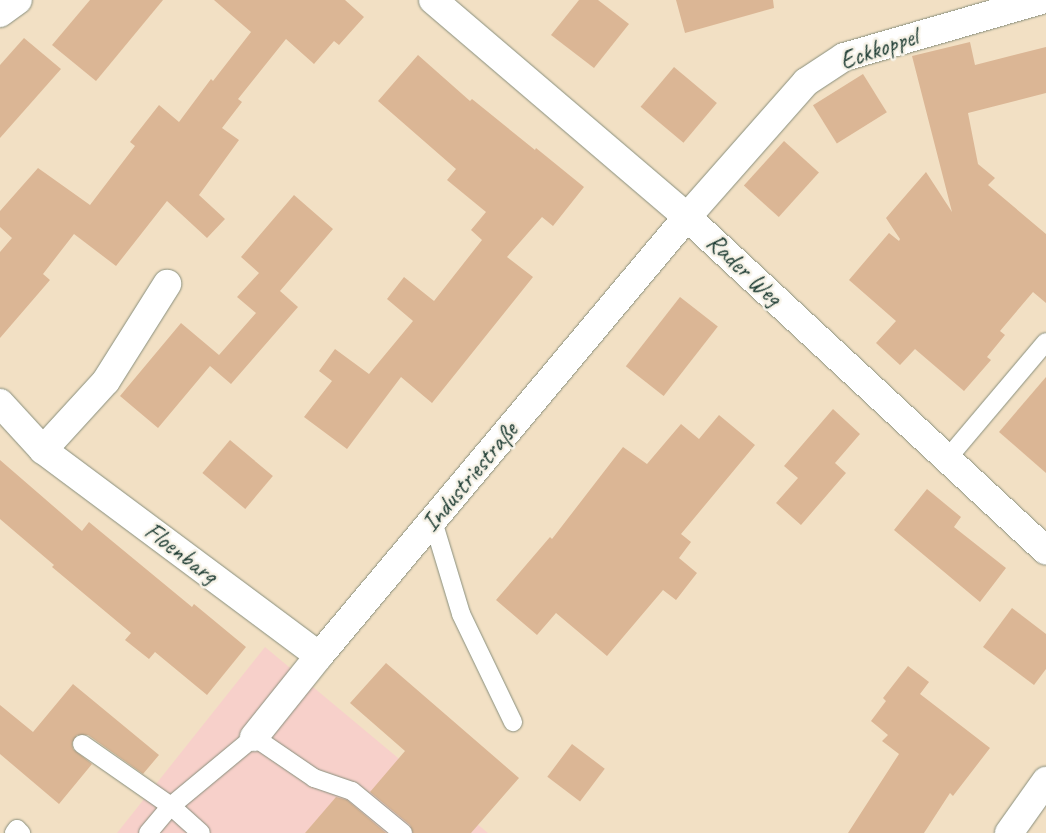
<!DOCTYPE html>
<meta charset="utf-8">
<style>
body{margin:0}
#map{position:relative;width:1046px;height:833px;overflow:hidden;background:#f2e0c4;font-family:Caveat,sans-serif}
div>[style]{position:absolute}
.built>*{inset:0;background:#f7d0ca}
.building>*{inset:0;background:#dbb695;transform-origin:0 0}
.roads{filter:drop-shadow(0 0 1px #888e7c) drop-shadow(0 0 1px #888e7c)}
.lane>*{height:18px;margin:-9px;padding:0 9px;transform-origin:9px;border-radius:9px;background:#fff}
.street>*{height:28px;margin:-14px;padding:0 14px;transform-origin:14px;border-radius:14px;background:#fff}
span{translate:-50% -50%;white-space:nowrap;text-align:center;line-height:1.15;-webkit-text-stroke:5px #f7f3e8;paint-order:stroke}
.street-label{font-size:25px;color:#1f3d34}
</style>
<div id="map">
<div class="built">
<i style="clip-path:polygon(265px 647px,488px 833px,117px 833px)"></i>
</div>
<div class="building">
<i style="clip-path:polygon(90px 0,163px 0,96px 81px,52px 45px)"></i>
<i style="clip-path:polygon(214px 0,345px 0,364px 17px,339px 45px,334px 41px,314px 64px,286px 39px,238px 99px,242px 102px,222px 128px,239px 140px,199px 195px,225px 219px,207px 238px,167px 201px,116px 266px,74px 234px,43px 274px,50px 280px,0 338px,0 252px,12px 238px,0 227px,0 211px,38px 168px,90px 205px,135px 146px,130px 142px,159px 105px,179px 122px,211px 79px,213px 81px,251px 32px)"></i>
<i style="clip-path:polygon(579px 0,598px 0,629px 24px,594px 68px,551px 35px)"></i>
<i style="clip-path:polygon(676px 0,773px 0,774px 8px,685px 33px)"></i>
<i style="clip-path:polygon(24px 38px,61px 69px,0 138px,0 65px)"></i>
<i style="clip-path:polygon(970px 42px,975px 65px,1046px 47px,1046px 93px,968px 113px,978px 164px,995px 178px,988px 185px,1046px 234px,1046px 303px,1033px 292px,1000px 331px,1005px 335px,987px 357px,991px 360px,964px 391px,915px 349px,900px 365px,876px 343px,896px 321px,849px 280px,889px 233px,899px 241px,900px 239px,886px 218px,926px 172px,952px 212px,912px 56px)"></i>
<i style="clip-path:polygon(418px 55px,470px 101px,472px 99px,535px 150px,536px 148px,584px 187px,553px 226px,542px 217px,507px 257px,533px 277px,432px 403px,401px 377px,347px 449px,304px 417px,332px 381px,319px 371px,335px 349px,369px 374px,413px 321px,387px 299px,404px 277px,434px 301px,482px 240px,471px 230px,486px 212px,447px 180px,456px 169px,378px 101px)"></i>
<i style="left:674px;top:67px;width:56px;height:52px;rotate:40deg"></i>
<i style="left:863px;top:74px;width:45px;height:59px;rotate:58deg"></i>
<i style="left:784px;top:141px;width:47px;height:60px;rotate:42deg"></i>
<i style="clip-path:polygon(294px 195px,333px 229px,280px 291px,298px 307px,231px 384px,210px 366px,158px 428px,120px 396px,181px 323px,219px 355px,256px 313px,237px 297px,259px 273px,241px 257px)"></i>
<i style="left:680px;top:297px;width:48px;height:88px;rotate:38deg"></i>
<i style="clip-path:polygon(1046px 377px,1046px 473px,999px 432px)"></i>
<i style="clip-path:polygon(833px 409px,860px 434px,835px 463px,846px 473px,801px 525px,776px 503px,798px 478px,784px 466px)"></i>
<i style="clip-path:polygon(719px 415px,755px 445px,681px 534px,691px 542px,679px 558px,697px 573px,676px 600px,663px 590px,607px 656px,556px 613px,537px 635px,496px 600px,550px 537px,552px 539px,623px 447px,647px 464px,681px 424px,699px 439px)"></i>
<i style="left:230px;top:440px;width:56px;height:43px;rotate:40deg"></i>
<i style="clip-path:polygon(0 460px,82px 531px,89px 522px,192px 607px,194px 604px,246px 647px,207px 695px,155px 652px,149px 659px,125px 640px,131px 633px,52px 567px,54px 565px,0 519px)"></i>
<i style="clip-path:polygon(927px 489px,961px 517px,954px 527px,1006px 568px,980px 602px,894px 530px)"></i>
<i style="clip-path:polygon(1012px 608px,1046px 634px,1046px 669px,1034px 685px,983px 647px)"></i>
<i style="clip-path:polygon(386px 663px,519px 778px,471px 833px,413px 833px,410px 825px,370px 792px,405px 751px,350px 703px)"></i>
<i style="clip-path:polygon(908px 666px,929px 682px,920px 694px,990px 748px,953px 796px,950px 793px,924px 833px,848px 833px,899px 754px,882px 741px,888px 735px,871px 721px,886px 701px,883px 698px)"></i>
<i style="clip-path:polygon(73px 684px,159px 755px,143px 774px,88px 735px,77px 735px,72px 743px,73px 749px,92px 764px,59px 804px,0 754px,0 705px,33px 732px)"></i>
<i style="left:572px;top:744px;width:41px;height:41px;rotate:37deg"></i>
<i style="clip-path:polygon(336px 797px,347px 800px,386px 833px,305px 833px)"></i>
</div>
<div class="roads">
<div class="lane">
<i style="left:947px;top:459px;width:153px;rotate:-49.8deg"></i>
<i style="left:433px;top:521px;width:97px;rotate:73.2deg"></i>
<i style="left:461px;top:614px;width:120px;rotate:64.3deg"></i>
<i style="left:82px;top:744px;width:108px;rotate:34.9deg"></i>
<i style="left:171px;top:806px;width:40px;rotate:42deg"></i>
<i style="left:14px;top:833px;width:5px;rotate:-53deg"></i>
<i style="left:17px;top:829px;width:6px;rotate:45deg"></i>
<i style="left:148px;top:833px;width:35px;rotate:-50deg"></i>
<i style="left:171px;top:806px;width:108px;rotate:-39.7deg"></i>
<i style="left:254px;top:737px;width:73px;rotate:34.3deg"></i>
<i style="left:314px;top:778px;width:40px;rotate:18.9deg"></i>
<i style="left:352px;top:791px;width:66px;rotate:39.5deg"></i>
</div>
<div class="street">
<i style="left:433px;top:0;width:334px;rotate:40.5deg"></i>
<i style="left:687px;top:217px;width:490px;rotate:42.9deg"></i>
<i style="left:0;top:13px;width:22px;rotate:-36deg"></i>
<i style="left:0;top:403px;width:64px;rotate:47.5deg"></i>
<i style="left:43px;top:450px;width:344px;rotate:36.7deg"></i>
<i style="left:43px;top:450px;width:93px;rotate:-47.6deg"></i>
<i style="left:106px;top:381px;width:115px;rotate:-57.8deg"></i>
<i style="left:254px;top:737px;width:104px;rotate:-51.3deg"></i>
<i style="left:319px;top:656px;width:573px;rotate:-50.03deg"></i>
<i style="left:687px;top:217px;width:180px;rotate:-48.6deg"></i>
<i style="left:806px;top:82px;width:45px;rotate:-33.3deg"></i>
<i style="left:844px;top:57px;width:205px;rotate:-16.1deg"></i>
<i style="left:1009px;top:833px;width:64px;rotate:-54.6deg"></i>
</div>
</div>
<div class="street-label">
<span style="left:879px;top:49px;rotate:-19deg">Eckkoppel</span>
<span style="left:744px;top:270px;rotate:43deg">Rader Weg</span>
<span style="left:470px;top:477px;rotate:-50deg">Industriestraße</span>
<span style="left:181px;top:553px;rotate:37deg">Floenbarg</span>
</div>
</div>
